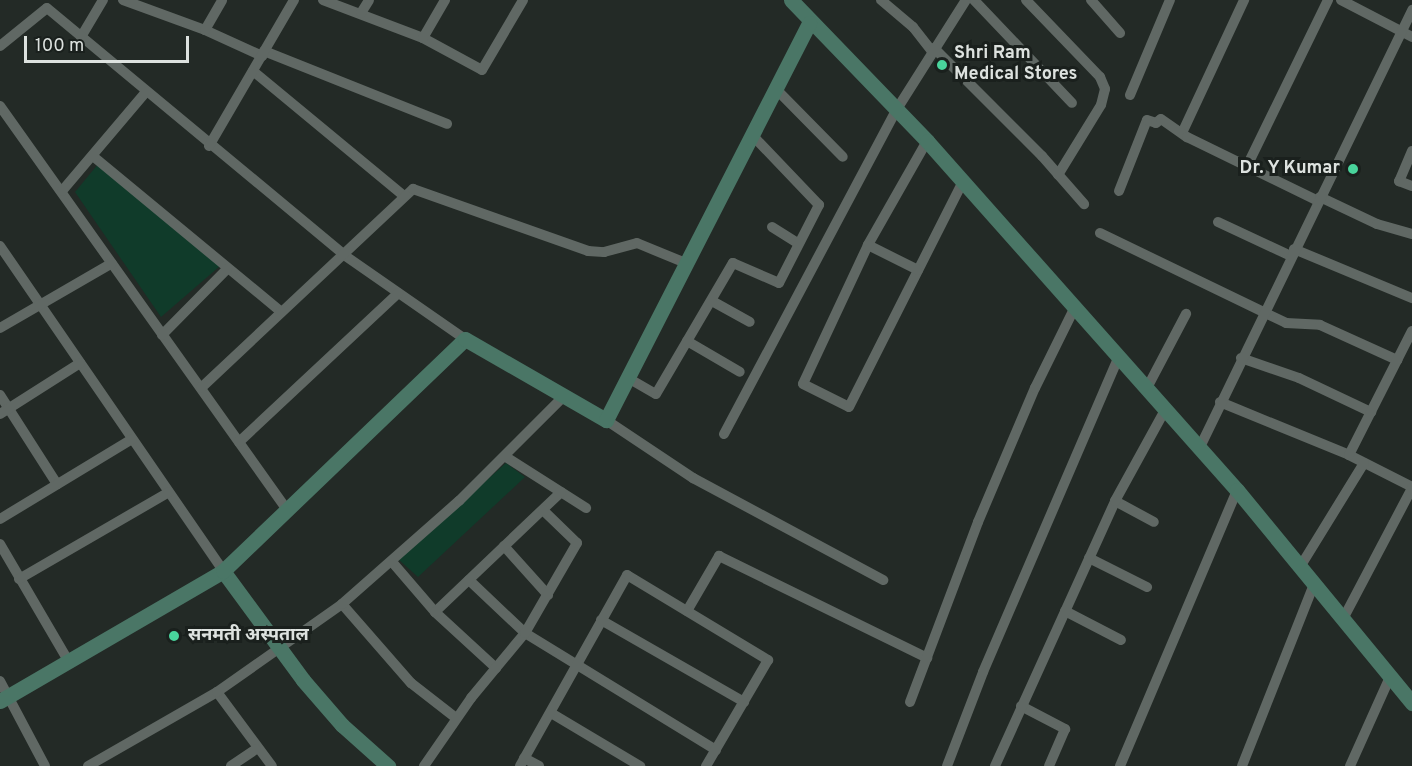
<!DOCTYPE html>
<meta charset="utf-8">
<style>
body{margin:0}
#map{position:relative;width:1412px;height:766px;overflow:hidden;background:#232a26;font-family:Overpass,"Noto Sans Devanagari",sans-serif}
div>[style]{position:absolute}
.green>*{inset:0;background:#103b2a}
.street>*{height:10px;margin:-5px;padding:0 5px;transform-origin:5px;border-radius:5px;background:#606864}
.secondary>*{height:15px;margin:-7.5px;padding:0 7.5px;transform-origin:7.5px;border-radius:7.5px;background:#4a7666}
.dots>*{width:16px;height:16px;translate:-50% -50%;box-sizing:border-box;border:3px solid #1a201d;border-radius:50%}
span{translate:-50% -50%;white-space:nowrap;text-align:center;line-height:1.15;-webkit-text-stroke:6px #1a201d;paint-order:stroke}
.poi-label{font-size:18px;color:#dde2df;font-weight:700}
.left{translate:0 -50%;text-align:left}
.right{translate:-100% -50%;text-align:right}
.scale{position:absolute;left:24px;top:36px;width:165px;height:27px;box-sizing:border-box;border:3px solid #dde2df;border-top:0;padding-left:8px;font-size:18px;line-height:21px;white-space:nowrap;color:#dde2df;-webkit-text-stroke:4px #1a201d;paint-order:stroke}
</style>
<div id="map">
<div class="green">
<i style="clip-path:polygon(99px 163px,220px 266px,161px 317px,75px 192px)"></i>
<i style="clip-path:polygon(506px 463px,525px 477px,418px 577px,398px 559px)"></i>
</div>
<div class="street">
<i style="left:123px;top:0;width:87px;rotate:20.1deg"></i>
<i style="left:205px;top:30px;width:63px;rotate:24.5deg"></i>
<i style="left:323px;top:0;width:107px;rotate:20.8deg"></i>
<i style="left:423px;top:38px;width:67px;rotate:28.5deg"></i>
<i style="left:482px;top:70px;width:81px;rotate:-59.6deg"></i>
<i style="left:881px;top:0;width:42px;rotate:40.2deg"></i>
<i style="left:913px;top:27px;width:31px;rotate:52deg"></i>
<i style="left:974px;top:0;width:142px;rotate:46.4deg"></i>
<i style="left:1026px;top:0;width:107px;rotate:46.1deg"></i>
<i style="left:1100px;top:77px;width:13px;rotate:67deg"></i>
<i style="left:1105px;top:89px;width:16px;rotate:104deg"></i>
<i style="left:1101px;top:105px;width:82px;rotate:121.6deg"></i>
<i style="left:1091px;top:0;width:44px;rotate:48.7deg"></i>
<i style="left:1341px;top:0;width:80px;rotate:27.5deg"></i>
<i style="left:361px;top:13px;width:15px;rotate:-58deg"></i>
<i style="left:205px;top:30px;width:34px;rotate:-60deg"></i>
<i style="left:81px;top:37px;width:43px;rotate:-59.3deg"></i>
<i style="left:423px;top:38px;width:44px;rotate:-59.9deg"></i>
<i style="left:0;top:46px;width:60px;rotate:-39deg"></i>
<i style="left:47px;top:8px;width:386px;rotate:39.7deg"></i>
<i style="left:344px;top:255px;width:147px;rotate:34.8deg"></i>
<i style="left:934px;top:48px;width:153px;rotate:45deg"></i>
<i style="left:1042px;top:156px;width:64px;rotate:48.8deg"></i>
<i style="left:264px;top:51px;width:197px;rotate:21.7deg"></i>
<i style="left:253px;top:71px;width:195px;rotate:39.6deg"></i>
<i style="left:776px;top:89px;width:95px;rotate:45.4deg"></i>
<i style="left:1130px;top:95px;width:103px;rotate:-67.2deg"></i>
<i style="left:0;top:106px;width:498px;rotate:54.6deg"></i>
<i style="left:1183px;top:131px;width:145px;rotate:-65deg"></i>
<i style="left:927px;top:141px;width:120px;rotate:119.6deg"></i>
<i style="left:868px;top:245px;width:153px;rotate:115.1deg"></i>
<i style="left:803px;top:384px;width:51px;rotate:26.6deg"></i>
<i style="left:849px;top:407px;width:253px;rotate:-63.2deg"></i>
<i style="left:209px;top:146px;width:169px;rotate:-59.8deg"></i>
<i style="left:1412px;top:151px;width:33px;rotate:113deg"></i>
<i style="left:1399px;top:181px;width:14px;rotate:21deg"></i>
<i style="left:94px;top:157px;width:241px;rotate:39.6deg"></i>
<i style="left:1247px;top:166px;width:185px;rotate:-64deg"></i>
<i style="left:62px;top:191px;width:130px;rotate:-49.7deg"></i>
<i style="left:1119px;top:191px;width:76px;rotate:-68.5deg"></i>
<i style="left:1147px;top:120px;width:9px;rotate:18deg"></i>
<i style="left:1156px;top:123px;width:6px;rotate:-39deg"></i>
<i style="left:1161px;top:119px;width:32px;rotate:35deg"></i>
<i style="left:1187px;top:137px;width:146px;rotate:26deg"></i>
<i style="left:1320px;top:197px;width:63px;rotate:25.3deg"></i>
<i style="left:1377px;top:224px;width:36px;rotate:16deg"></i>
<i style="left:1218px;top:222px;width:81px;rotate:25deg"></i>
<i style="left:772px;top:227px;width:31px;rotate:32deg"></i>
<i style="left:1100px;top:233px;width:207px;rotate:25.8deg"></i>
<i style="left:1286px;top:323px;width:34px;rotate:3deg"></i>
<i style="left:1320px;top:325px;width:85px;rotate:24.4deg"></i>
<i style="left:868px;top:245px;width:56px;rotate:26.6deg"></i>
<i style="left:0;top:246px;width:394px;rotate:55.5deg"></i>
<i style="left:1294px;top:249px;width:128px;rotate:22.6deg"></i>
<i style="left:712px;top:301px;width:43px;rotate:28.9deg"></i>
<i style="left:0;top:328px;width:129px;rotate:-30.1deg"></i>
<i style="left:162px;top:335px;width:93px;rotate:-45.4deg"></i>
<i style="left:687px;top:341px;width:61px;rotate:30.3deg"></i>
<i style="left:1241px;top:358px;width:61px;rotate:19deg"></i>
<i style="left:1299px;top:378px;width:80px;rotate:25.3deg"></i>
<i style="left:628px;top:378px;width:32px;rotate:30deg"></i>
<i style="left:656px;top:394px;width:152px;rotate:-59.6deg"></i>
<i style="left:733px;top:263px;width:50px;rotate:23.5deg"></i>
<i style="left:779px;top:283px;width:88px;rotate:-62.9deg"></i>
<i style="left:819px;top:205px;width:95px;rotate:-133.7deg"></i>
<i style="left:201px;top:388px;width:291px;rotate:-43.2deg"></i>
<i style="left:413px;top:189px;width:186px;rotate:19.5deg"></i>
<i style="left:588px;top:251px;width:16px;rotate:4deg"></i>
<i style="left:604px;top:252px;width:34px;rotate:-15deg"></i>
<i style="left:637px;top:243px;width:55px;rotate:22.4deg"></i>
<i style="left:1147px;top:388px;width:84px;rotate:-62.2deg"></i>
<i style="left:0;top:395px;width:106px;rotate:57.4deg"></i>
<i style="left:1220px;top:402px;width:139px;rotate:22.3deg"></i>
<i style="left:1349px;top:455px;width:71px;rotate:26.9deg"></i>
<i style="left:0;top:414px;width:95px;rotate:-32.5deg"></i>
<i style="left:606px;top:420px;width:105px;rotate:33.7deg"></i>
<i style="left:693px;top:478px;width:216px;rotate:28.2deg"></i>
<i style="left:724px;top:434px;width:368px;rotate:-62deg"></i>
<i style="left:897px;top:109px;width:129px;rotate:-57.7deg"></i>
<i style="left:239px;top:442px;width:218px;rotate:-43.1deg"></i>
<i style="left:1200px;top:447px;width:486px;rotate:-64.1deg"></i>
<i style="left:1349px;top:455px;width:139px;rotate:-63.1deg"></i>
<i style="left:506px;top:457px;width:95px;rotate:32.5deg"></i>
<i style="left:1115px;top:501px;width:44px;rotate:28.3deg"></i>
<i style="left:0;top:519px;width:154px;rotate:-31.2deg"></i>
<i style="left:0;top:544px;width:137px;rotate:59.7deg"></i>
<i style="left:504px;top:546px;width:66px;rotate:48.1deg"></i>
<i style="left:1089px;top:558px;width:65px;rotate:26.6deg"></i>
<i style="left:393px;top:563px;width:65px;rotate:49.4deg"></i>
<i style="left:435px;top:612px;width:83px;rotate:42.6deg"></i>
<i style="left:1300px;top:567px;width:122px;rotate:-58.4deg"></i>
<i style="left:19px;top:579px;width:173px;rotate:-30.1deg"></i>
<i style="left:469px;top:580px;width:77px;rotate:43.4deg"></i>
<i style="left:525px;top:633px;width:224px;rotate:31.5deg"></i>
<i style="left:342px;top:604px;width:105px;rotate:48.9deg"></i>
<i style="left:411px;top:683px;width:57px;rotate:37.9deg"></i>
<i style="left:687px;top:611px;width:64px;rotate:-59.8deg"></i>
<i style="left:719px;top:556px;width:232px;rotate:26.1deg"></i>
<i style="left:1065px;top:611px;width:63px;rotate:27.4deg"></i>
<i style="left:435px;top:612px;width:174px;rotate:-43.6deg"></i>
<i style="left:1343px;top:619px;width:148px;rotate:-62.2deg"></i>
<i style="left:601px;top:620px;width:165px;rotate:29.8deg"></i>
<i style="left:0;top:681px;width:96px;rotate:62.1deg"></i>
<i style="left:217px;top:692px;width:92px;rotate:53.4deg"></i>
<i style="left:910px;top:702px;width:192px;rotate:-69.3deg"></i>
<i style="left:978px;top:522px;width:146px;rotate:-67deg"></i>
<i style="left:1035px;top:388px;width:90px;rotate:-63.7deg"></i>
<i style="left:1021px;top:706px;width:50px;rotate:27.6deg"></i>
<i style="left:1065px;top:729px;width:40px;rotate:113.4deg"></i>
<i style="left:551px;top:713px;width:104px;rotate:30.8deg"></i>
<i style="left:524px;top:758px;width:17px;rotate:28deg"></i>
<i style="left:88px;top:766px;width:149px;rotate:-29.8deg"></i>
<i style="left:217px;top:692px;width:153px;rotate:-35.1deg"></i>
<i style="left:342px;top:604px;width:156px;rotate:-41.4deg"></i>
<i style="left:459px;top:501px;width:148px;rotate:-45deg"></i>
<i style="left:231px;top:766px;width:30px;rotate:-34deg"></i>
<i style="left:424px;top:766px;width:83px;rotate:-55.3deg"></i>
<i style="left:471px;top:698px;width:85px;rotate:-50.3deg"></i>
<i style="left:525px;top:633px;width:104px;rotate:-60deg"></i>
<i style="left:577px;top:543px;width:47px;rotate:-135.9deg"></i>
<i style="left:520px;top:766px;width:219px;rotate:-60.7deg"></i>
<i style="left:627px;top:575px;width:165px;rotate:31.1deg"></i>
<i style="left:768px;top:660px;width:123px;rotate:120.3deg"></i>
<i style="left:947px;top:766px;width:101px;rotate:-69deg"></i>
<i style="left:983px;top:672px;width:344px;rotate:-66.7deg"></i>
<i style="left:995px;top:766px;width:291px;rotate:-65.6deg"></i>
<i style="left:1115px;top:501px;width:104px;rotate:-61.2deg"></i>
<i style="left:1120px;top:766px;width:300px;rotate:-67deg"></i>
<i style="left:1242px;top:766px;width:196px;rotate:-68.4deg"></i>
<i style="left:1350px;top:766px;width:98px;rotate:-65.8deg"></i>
</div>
<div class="secondary">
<i style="left:791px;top:0;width:196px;rotate:46deg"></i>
<i style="left:927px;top:141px;width:467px;rotate:48.4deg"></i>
<i style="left:1237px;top:490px;width:276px;rotate:50.6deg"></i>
<i style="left:223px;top:571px;width:135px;rotate:53.7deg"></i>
<i style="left:303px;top:680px;width:60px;rotate:49.1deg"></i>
<i style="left:342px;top:725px;width:62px;rotate:41.7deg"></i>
<i style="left:0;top:701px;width:258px;rotate:-30.2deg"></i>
<i style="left:223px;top:571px;width:335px;rotate:-43.8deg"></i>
<i style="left:465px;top:339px;width:163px;rotate:29.9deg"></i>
<i style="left:606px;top:420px;width:446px;rotate:-62.9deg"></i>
</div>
<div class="dots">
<i style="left:942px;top:65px;background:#49d49c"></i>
<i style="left:1353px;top:169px;background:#49d49c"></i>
<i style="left:174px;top:636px;background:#49d49c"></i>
</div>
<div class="poi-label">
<span class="left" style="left:954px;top:65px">Shri Ram<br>Medical Stores</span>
<span class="right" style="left:1340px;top:169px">Dr. Y Kumar</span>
<span class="left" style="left:188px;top:636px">सनमती अस्पताल</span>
</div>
<div class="scale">100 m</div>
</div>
